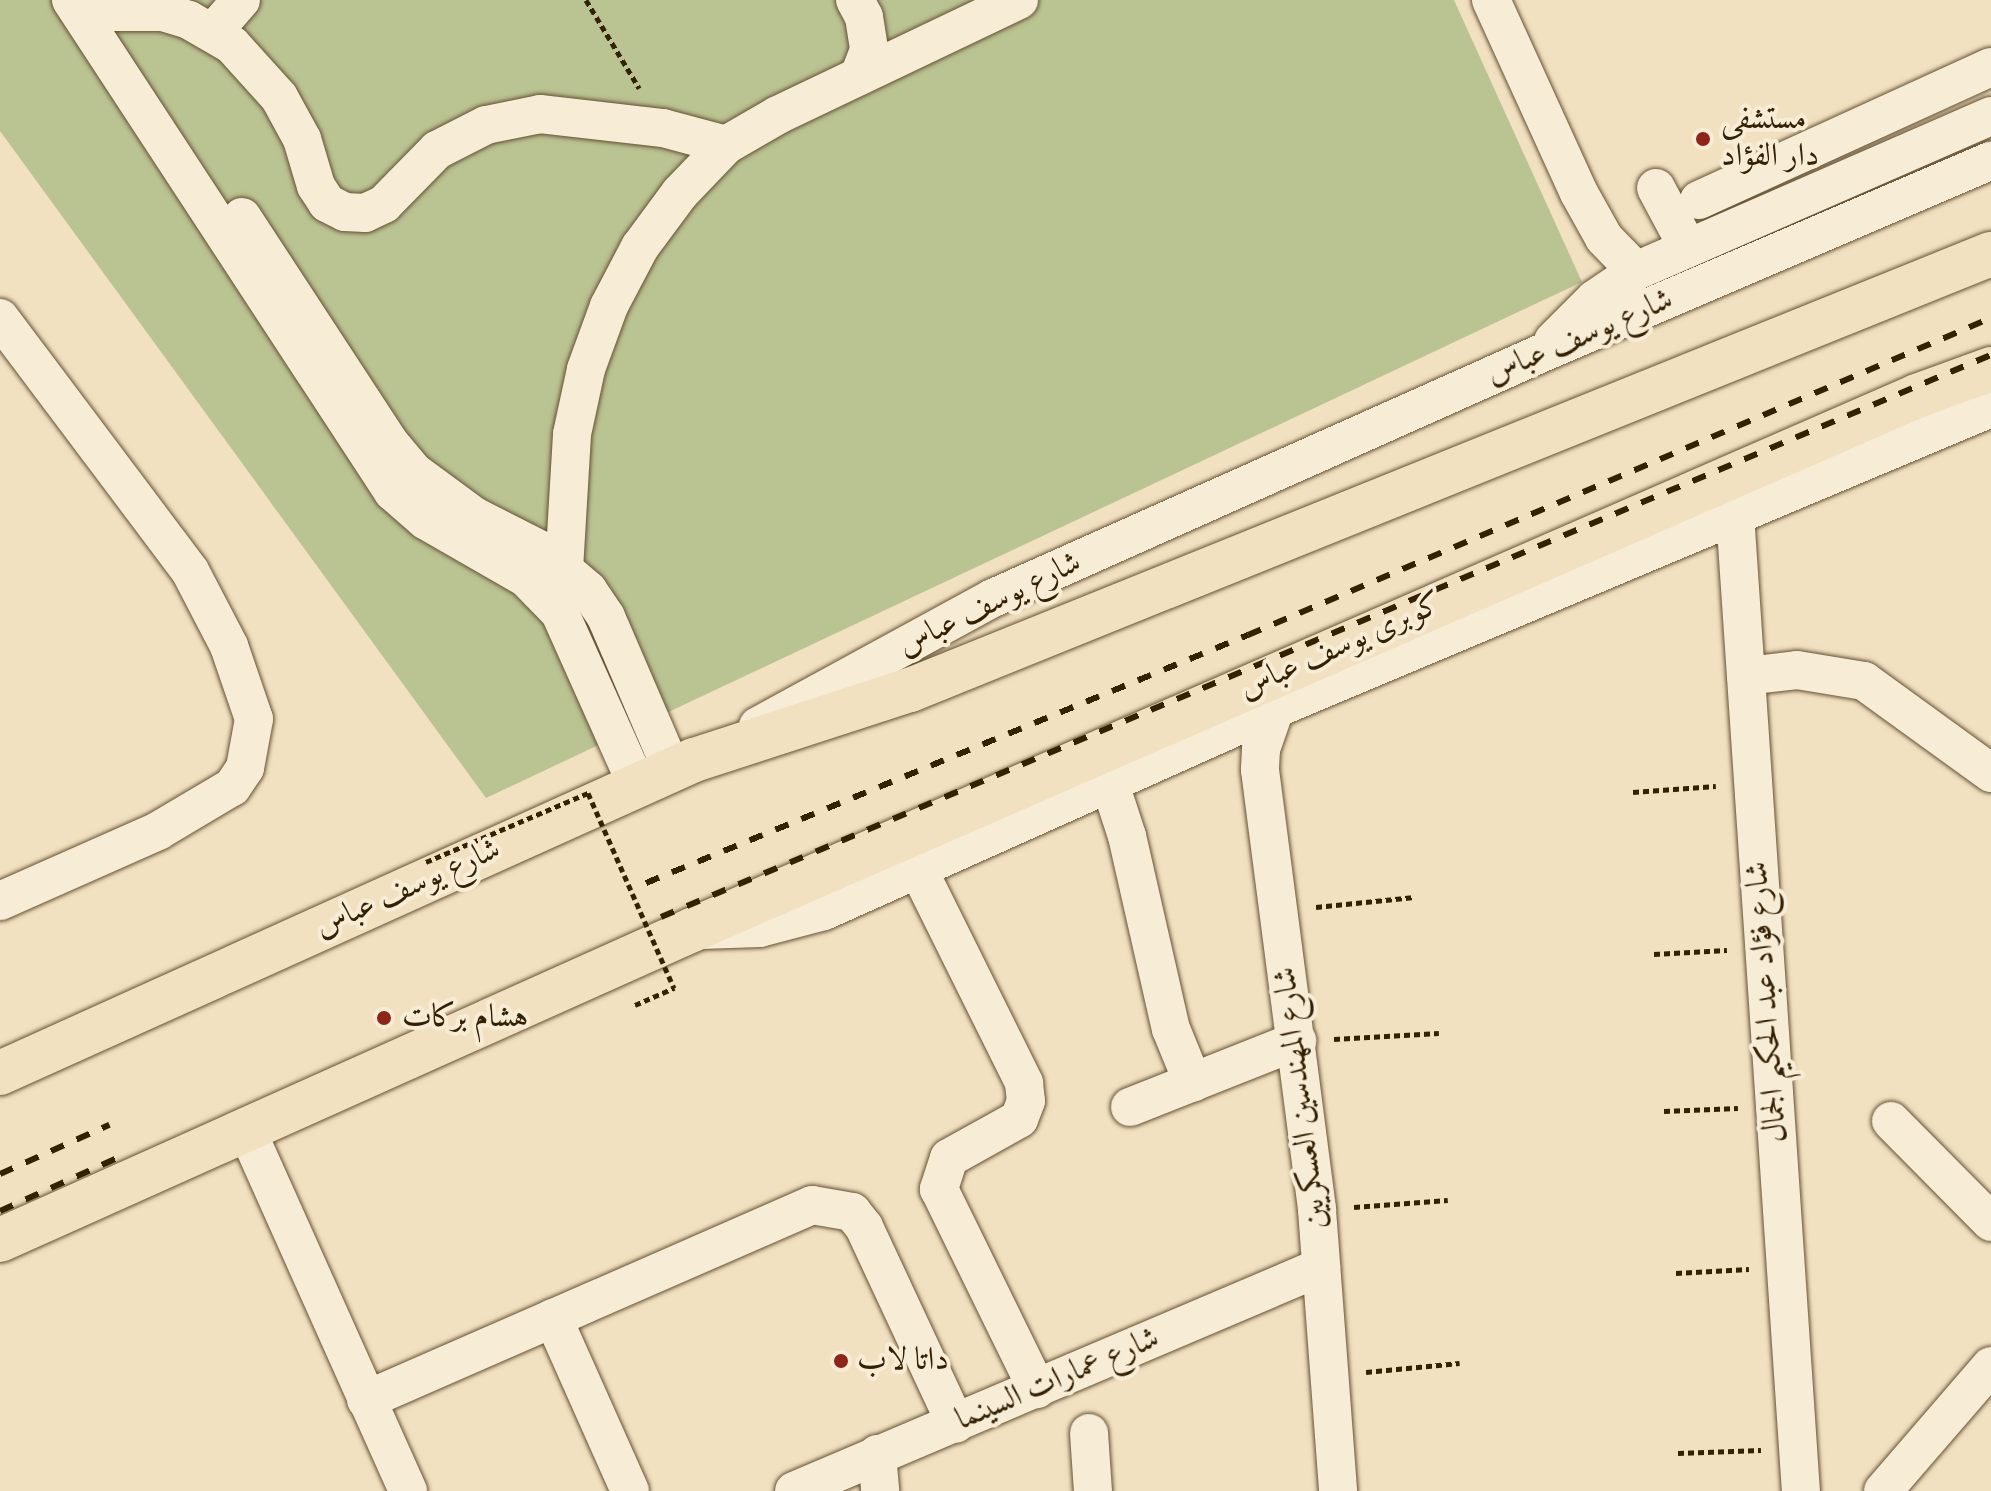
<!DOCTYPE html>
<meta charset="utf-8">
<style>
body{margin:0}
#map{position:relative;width:1991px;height:1491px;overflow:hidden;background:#f2e1c0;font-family:"IM FELL English",Amiri,serif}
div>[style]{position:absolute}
.green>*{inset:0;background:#bac392}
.path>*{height:5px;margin-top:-2.5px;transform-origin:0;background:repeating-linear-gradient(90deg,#342104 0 6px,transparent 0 10px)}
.roads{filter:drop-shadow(0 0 2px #645133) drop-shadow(0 0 2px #645133)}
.minor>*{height:38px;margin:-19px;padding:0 19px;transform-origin:19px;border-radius:19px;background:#f7ecd6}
.major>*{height:44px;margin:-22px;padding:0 22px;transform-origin:22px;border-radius:22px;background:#f2e1c0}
.rail>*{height:6px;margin-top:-3px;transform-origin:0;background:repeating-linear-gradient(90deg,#342104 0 14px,transparent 0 28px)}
.path-bridge>*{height:5px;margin-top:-2.5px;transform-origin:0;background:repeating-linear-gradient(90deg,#342104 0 6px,transparent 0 10px)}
.dots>*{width:22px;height:22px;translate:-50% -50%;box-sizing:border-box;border:4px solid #f7ecd6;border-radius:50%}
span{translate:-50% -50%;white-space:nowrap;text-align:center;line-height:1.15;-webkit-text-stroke:8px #f7ecd6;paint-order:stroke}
.poi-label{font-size:32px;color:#342104}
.left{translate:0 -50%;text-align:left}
.street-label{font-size:32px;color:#342104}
</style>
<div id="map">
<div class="green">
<i style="clip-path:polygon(0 0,1454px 0,1582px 282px,486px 798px,0 131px)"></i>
</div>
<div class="path">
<i style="left:586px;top:0;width:103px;rotate:58.9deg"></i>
<i style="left:1633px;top:792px;width:83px;rotate:-4.1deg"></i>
<i style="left:1316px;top:907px;width:99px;rotate:-5.8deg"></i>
<i style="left:1654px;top:954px;width:73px;rotate:-3.1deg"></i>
<i style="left:635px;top:1005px;width:43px;rotate:-23.6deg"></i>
<i style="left:1334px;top:1039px;width:105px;rotate:-3.3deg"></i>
<i style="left:1664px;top:1111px;width:74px;rotate:-2.3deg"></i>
<i style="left:1354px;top:1207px;width:94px;rotate:-4.3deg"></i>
<i style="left:1676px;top:1273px;width:73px;rotate:-3.1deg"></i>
<i style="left:1366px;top:1372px;width:94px;rotate:-5.5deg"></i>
<i style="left:1678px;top:1453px;width:83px;rotate:-2.1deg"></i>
</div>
<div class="roads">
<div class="minor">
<i style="left:71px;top:0;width:588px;rotate:56.8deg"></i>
<i style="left:393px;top:492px;width:43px;rotate:41.2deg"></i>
<i style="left:425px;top:520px;width:116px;rotate:29.9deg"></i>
<i style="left:526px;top:578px;width:49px;rotate:45.8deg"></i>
<i style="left:560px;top:613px;width:188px;rotate:65.9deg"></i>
<i style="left:112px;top:0;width:13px;rotate:108deg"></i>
<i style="left:108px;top:12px;width:55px"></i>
<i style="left:163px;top:12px;width:27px;rotate:17deg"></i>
<i style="left:189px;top:20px;width:50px;rotate:30.2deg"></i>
<i style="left:232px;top:45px;width:70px;rotate:47.9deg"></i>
<i style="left:279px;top:97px;width:48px;rotate:61.3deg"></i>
<i style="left:302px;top:139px;width:49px;rotate:73.4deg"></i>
<i style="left:316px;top:186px;width:20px;rotate:57deg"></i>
<i style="left:327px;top:203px;width:20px;rotate:27deg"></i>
<i style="left:345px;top:212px;width:20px;rotate:3deg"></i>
<i style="left:365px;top:213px;width:21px;rotate:-25deg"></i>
<i style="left:384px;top:204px;width:76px;rotate:-45.5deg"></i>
<i style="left:437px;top:150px;width:55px;rotate:-27deg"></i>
<i style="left:486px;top:125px;width:55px;rotate:-11.5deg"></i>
<i style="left:540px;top:114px;width:124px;rotate:6.5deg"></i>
<i style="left:663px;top:128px;width:65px;rotate:15.1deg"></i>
<i style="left:855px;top:0;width:19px;rotate:62deg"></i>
<i style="left:864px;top:17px;width:33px;rotate:81deg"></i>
<i style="left:869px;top:50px;width:28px;rotate:111deg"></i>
<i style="left:1491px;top:0;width:212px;rotate:65.5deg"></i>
<i style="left:1579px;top:193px;width:51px;rotate:60.9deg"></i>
<i style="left:1604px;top:238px;width:46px;rotate:45.9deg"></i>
<i style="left:214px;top:31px;width:41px;rotate:-48.9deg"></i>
<i style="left:1656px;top:188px;width:68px;rotate:61.9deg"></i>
<i style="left:1699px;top:200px;width:321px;rotate:-24.5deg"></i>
<i style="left:242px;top:217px;width:269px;rotate:56.8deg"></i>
<i style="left:389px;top:442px;width:38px;rotate:50deg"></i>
<i style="left:413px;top:471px;width:76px;rotate:36.4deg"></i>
<i style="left:474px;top:516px;width:75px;rotate:26.9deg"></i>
<i style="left:541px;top:550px;width:62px;rotate:40.4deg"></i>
<i style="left:588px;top:590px;width:32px;rotate:56deg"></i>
<i style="left:606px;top:617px;width:167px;rotate:66.7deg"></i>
<i style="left:0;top:318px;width:316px;rotate:53.1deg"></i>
<i style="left:190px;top:571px;width:85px;rotate:62.5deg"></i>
<i style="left:229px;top:646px;width:77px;rotate:71.1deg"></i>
<i style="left:254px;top:719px;width:50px;rotate:100.4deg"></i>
<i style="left:245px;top:768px;width:23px;rotate:124deg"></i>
<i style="left:232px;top:787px;width:86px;rotate:149.3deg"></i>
<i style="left:158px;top:831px;width:173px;rotate:156.1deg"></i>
<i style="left:1553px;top:341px;width:59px;rotate:-45deg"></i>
<i style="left:1595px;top:299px;width:50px;rotate:-34.3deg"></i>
<i style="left:1636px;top:271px;width:387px;rotate:-23.6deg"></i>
<i style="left:1735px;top:514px;width:979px;rotate:86.14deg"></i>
<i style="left:563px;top:586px;width:152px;rotate:-86.6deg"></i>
<i style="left:572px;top:434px;width:66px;rotate:-77.8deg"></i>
<i style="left:586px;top:369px;width:67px;rotate:-69.9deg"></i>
<i style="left:609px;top:306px;width:67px;rotate:-62.3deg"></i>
<i style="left:640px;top:247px;width:67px;rotate:-53.5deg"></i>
<i style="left:680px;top:193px;width:66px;rotate:-46.2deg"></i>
<i style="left:726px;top:145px;width:60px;rotate:-30deg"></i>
<i style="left:778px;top:115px;width:267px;rotate:-25.5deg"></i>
<i style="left:1746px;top:676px;width:51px;rotate:-6.7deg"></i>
<i style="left:1797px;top:670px;width:68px;rotate:9.3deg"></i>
<i style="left:1864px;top:681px;width:157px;rotate:35.9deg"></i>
<i style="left:1275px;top:709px;width:42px;rotate:109.3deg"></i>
<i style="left:1261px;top:749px;width:21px;rotate:93deg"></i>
<i style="left:1260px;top:770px;width:444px;rotate:82.6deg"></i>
<i style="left:1317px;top:1210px;width:282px;rotate:85.7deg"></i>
<i style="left:758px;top:726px;width:268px;rotate:-28.6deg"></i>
<i style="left:993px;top:598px;width:601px;rotate:-24.05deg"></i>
<i style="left:1542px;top:353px;width:488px;rotate:-23.2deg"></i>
<i style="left:1110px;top:784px;width:55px;rotate:71.9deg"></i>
<i style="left:1127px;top:836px;width:198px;rotate:77.2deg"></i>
<i style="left:1171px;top:1029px;width:58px;rotate:67.8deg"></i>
<i style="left:918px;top:869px;width:239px;rotate:63.6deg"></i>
<i style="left:1024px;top:1083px;width:18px;rotate:84deg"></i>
<i style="left:1026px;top:1101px;width:19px;rotate:111deg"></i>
<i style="left:1019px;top:1119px;width:80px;rotate:150.9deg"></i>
<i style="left:949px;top:1158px;width:33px;rotate:108deg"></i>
<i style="left:939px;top:1189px;width:223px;rotate:63.9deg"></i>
<i style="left:700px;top:930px;width:60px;rotate:-1.9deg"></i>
<i style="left:760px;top:928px;width:66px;rotate:-14.9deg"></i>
<i style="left:824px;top:911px;width:494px;rotate:-24.1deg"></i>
<i style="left:1275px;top:709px;width:777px;rotate:-22.8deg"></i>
<i style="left:1130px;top:1107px;width:180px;rotate:-21.6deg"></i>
<i style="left:1891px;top:1121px;width:142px;rotate:45.3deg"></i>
<i style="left:248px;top:1133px;width:392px;rotate:65.9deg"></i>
<i style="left:553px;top:1318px;width:189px;rotate:66deg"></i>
<i style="left:366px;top:1400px;width:487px;rotate:-23.6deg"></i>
<i style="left:812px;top:1205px;width:41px;rotate:9.9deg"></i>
<i style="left:852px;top:1212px;width:19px;rotate:51deg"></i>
<i style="left:864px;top:1227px;width:217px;rotate:65deg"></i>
<i style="left:1089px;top:1433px;width:58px;rotate:86.1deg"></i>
<i style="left:877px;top:1454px;width:37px;rotate:85deg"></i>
<i style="left:794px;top:1491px;width:573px;rotate:-23.03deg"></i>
<i style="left:1883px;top:1491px;width:165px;rotate:-49.2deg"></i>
</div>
<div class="major">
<i style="left:0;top:1073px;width:761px;rotate:-24.28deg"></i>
<i style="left:694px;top:760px;width:227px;rotate:-18deg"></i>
<i style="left:910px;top:690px;width:1166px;rotate:-21.97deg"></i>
<i style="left:0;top:1240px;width:758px;rotate:-24.13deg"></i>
<i style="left:692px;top:930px;width:1336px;rotate:-23.55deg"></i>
<i style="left:1917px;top:396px;width:79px;rotate:-20deg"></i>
</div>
</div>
<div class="rail">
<i style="left:646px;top:883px;width:651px;rotate:-22.39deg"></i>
<i style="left:1248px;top:635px;width:808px;rotate:-23.11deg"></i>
<i style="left:661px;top:917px;width:1444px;rotate:-22.91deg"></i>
<i style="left:0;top:1174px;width:120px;rotate:-24.2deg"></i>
<i style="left:0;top:1211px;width:134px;rotate:-24.3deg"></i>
</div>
<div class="path-bridge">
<i style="left:426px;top:862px;width:176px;rotate:-23.1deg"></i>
<i style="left:588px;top:793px;width:213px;rotate:66.2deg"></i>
</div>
<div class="dots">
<i style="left:1703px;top:139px;background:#8f2418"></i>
<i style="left:384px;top:1018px;background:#8f2418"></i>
<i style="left:841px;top:1361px;background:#8f2418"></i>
</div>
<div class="poi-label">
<span class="left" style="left:1721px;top:139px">مستشفى<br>دار الفؤاد</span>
<span class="left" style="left:402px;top:1018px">هشام بركات</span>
<span class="left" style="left:857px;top:1361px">داتا لاب</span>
</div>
<div class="street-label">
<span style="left:1580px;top:338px;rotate:-23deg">شارع يوسف عباس</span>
<span style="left:990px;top:605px;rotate:-26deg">شارع يوسف عباس</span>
<span style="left:1341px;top:647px;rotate:-24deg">كوبرى يوسف عباس</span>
<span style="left:408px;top:889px;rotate:-24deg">شارع يوسف عباس</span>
<span style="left:1768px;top:1002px;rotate:-94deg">شارع فؤاد عبد الحكيم الجمال</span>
<span style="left:1302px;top:1098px;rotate:-97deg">شارع المهندسين العسكريين</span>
<span style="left:1058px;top:1380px;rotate:-23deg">شارع عمارات السينما</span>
</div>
</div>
